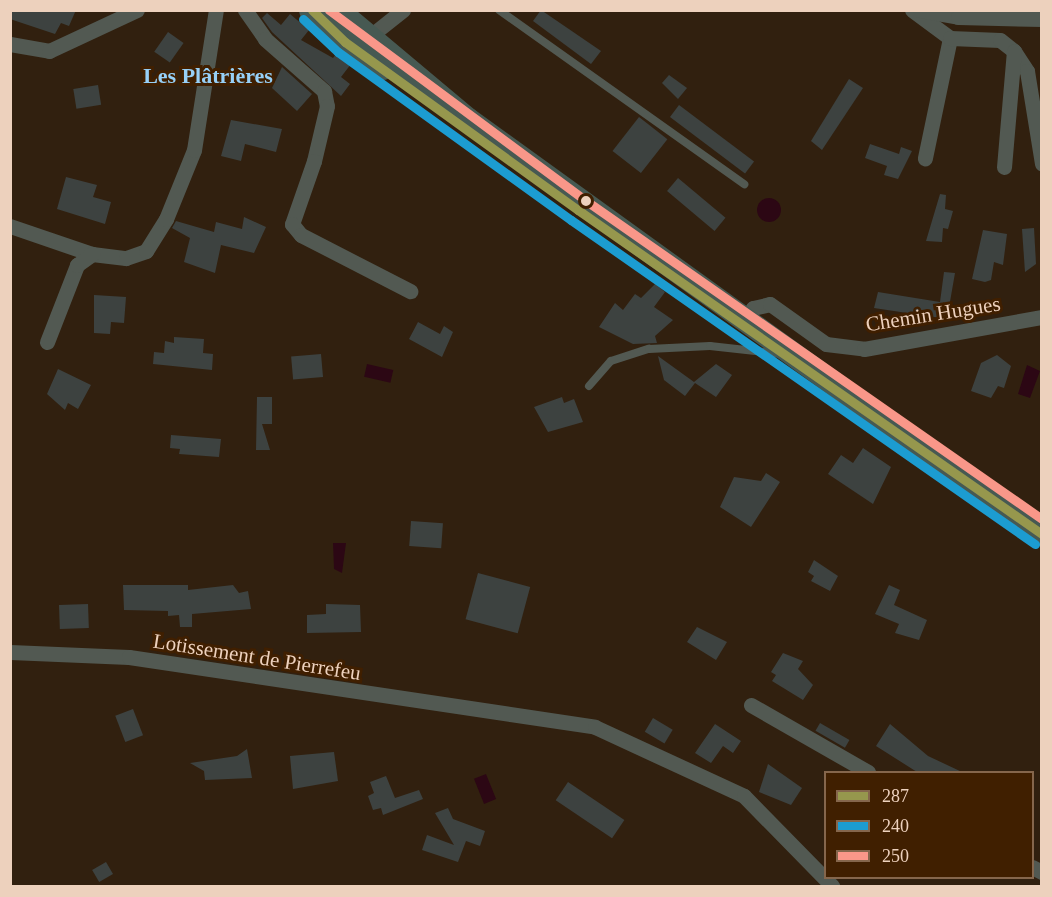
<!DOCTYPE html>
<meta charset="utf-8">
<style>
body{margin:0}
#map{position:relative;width:1052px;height:897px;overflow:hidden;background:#31200f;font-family:Georgia,serif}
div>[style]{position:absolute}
.water>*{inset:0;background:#2c0714;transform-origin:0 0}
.round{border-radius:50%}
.building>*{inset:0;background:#3d4240;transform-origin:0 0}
.service>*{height:8px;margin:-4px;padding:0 4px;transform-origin:4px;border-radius:4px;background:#525952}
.minor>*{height:15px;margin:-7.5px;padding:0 7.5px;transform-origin:7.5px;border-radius:7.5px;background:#525952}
.primary>*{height:24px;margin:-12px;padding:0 12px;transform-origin:12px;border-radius:12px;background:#475952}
.bus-1>*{height:9px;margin:-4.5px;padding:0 4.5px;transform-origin:4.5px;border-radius:4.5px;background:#96974d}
.bus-2>*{height:9px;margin:-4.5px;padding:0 4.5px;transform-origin:4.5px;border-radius:4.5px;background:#1c9cd1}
.bus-3>*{height:9px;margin:-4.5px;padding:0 4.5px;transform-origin:4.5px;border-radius:4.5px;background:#f99789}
.dots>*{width:16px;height:16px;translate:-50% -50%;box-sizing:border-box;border:3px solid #401f00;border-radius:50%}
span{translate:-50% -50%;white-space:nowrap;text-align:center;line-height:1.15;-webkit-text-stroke:6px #401f00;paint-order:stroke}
.street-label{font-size:21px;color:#edd1bd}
.neighbourhood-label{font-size:22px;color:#97d0f7;font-weight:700}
.frame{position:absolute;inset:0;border:12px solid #edd1bd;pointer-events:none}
.legend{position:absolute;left:824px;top:771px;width:210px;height:108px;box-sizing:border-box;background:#401f00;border:2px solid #85664c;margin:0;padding:8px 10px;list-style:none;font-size:18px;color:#edd1bd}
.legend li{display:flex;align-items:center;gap:12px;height:30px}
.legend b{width:30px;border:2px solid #85664c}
</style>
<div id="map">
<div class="water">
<i class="round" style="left:757px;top:198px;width:24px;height:24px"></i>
<i style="left:367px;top:364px;width:27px;height:13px;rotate:13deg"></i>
<i style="clip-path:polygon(1027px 365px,1040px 371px,1030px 398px,1018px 394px)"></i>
<i style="clip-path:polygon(333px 543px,346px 543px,342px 573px,334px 569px)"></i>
<i style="left:486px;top:774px;width:27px;height:13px;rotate:68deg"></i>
</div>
<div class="building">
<i style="clip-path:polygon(10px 10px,76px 10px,69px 26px,61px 23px,55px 34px,10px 19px)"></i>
<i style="clip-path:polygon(541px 10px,601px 51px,591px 64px,533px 21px)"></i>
<i style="clip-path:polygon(267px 13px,281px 25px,290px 14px,309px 30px,301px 40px,333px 58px,337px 53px,351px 64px,341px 77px,350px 84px,341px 96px,272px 32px,262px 18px)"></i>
<i style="left:168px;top:32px;width:19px;height:24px;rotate:35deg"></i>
<i style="clip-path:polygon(282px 67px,312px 94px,297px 111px,272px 88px)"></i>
<i style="clip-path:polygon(669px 75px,687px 88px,678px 99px,662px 83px)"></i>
<i style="clip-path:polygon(849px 79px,863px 88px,822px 150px,811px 141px)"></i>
<i style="left:98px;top:85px;width:20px;height:25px;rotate:81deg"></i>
<i style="left:679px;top:105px;width:94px;height:15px;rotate:37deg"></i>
<i style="left:639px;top:117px;width:36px;height:43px;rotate:38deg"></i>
<i style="clip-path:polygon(231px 120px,282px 129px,276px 152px,245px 144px,241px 161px,221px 156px)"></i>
<i style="clip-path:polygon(870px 144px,899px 154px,901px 147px,912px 151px,898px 179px,884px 175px,887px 166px,865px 158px)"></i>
<i style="clip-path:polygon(66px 177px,97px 185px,93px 197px,111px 202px,105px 224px,57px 209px)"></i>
<i style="left:678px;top:178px;width:62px;height:17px;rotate:40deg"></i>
<i style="clip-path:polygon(940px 194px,946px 195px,945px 209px,953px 211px,948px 229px,943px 228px,942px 242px,926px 241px)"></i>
<i style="clip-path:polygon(244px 217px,266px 227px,254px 253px,221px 245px,215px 273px,184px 262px,190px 238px,172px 228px,176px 221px,214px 232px,216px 222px,242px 229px)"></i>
<i style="clip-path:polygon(1034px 228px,1036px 264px,1025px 272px,1022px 229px)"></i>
<i style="clip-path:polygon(983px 230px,1007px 234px,1003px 265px,994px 262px,991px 280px,985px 282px,972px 279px)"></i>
<i style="clip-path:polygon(944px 272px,955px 273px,947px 319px,874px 308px,878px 292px,940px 302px)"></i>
<i style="clip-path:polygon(655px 284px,665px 292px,654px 307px,673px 320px,655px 336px,657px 343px,633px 344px,599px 327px,615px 303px,623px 310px,635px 294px,641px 298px)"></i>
<i style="clip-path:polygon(94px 295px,126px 297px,124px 323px,111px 322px,110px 334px,94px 333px)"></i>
<i style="clip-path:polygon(418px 322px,440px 334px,444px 326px,453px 332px,442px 357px,409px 339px)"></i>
<i style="clip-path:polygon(174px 337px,204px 339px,203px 353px,213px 354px,212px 370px,153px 364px,154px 352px,164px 353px,165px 341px,174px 343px)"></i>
<i style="left:321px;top:354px;width:23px;height:30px;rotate:85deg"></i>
<i style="clip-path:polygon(997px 355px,1011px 366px,1004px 388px,998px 386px,991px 398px,971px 391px,981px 363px)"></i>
<i style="clip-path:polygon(658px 356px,694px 382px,716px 364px,732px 375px,716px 397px,695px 383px,685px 396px,664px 380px)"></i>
<i style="clip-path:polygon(58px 369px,91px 385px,78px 409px,68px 403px,65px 410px,47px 394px)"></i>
<i style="clip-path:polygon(257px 397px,272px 397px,272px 424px,262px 424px,270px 450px,256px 450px)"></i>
<i style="clip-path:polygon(562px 397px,564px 403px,574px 399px,583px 422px,548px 432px,534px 407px)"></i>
<i style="clip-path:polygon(171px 435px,221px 439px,219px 457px,179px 454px,180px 449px,170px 448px)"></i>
<i style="clip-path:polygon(863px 448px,891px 467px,873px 504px,828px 474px,841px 455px,853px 463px)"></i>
<i style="clip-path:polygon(766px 473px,780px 482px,751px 527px,720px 507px,734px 477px,761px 481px)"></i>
<i style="left:411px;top:521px;width:32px;height:25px;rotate:4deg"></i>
<i style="clip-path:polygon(814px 560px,838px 576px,830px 591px,811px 581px,814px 576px,808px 572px)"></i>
<i style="left:478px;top:573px;width:54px;height:48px;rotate:15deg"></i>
<i style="clip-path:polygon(123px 585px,188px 585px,188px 590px,233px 585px,239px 593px,248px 591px,251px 609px,192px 614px,192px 627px,180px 627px,179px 615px,168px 616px,168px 611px,124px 610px)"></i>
<i style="clip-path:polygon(889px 585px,900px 590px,894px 605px,927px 620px,919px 640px,895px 633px,899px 624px,875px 614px)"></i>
<i style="left:88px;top:604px;width:24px;height:29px;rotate:88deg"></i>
<i style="clip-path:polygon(326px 604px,360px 605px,361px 632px,307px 633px,307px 615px,326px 614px)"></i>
<i style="clip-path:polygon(697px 627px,727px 642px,716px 660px,687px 642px)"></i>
<i style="clip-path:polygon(783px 653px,803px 661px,798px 669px,813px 685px,803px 700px,772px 681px,776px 675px,771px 672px)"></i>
<i style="left:133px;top:709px;width:28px;height:19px;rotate:69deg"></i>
<i style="left:653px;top:718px;width:23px;height:16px;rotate:31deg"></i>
<i style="left:820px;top:723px;width:34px;height:9px;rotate:30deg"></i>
<i style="clip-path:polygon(715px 724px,741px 741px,733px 753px,723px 746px,711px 763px,695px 753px)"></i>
<i style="clip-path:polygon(890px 724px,928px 756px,962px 772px,917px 772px,876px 746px)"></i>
<i style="clip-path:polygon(247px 749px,252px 778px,205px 780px,204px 771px,190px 763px,237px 756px)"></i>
<i style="clip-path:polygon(334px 752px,338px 781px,293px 789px,290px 756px)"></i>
<i style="clip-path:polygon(768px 764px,802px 788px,791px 805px,759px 792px)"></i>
<i style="clip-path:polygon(386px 776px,395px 798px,419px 790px,423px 799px,383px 815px,381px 808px,373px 810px,368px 796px,374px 793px,370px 782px)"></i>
<i style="left:568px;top:782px;width:68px;height:22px;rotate:34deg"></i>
<i style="clip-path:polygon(448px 808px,453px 819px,485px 831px,480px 846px,466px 841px,458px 862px,422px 850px,427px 835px,454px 845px,435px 813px)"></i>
<i style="left:106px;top:862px;width:14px;height:16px;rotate:60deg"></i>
</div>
<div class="service">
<i style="left:499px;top:10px;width:301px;rotate:35.4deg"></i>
<i style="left:589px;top:386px;width:33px;rotate:-49deg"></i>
<i style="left:611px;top:361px;width:40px;rotate:-18deg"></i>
<i style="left:649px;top:349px;width:61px;rotate:-2.8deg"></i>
<i style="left:710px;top:346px;width:71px;rotate:6.4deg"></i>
</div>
<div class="minor">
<i style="left:245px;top:10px;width:35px;rotate:55deg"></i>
<i style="left:265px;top:39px;width:79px;rotate:41.4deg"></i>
<i style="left:324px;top:91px;width:15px;rotate:79deg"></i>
<i style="left:327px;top:106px;width:57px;rotate:103.3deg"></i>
<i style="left:314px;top:161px;width:67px;rotate:109.2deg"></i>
<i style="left:292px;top:224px;width:14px;rotate:51deg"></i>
<i style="left:301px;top:235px;width:123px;rotate:27.2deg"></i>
<i style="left:912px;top:10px;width:47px;rotate:36.4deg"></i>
<i style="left:950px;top:38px;width:123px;rotate:101.8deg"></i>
<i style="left:920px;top:10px;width:39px;rotate:10deg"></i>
<i style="left:958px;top:17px;width:84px;rotate:1.4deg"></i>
<i style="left:950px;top:38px;width:50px;rotate:2.3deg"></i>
<i style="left:1000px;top:40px;width:18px;rotate:38deg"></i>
<i style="left:1014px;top:51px;width:24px;rotate:57deg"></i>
<i style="left:1027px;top:71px;width:94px;rotate:80.8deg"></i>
<i style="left:364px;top:41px;width:50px;rotate:-38.5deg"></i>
<i style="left:10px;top:44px;width:40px;rotate:10deg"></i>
<i style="left:49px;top:51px;width:97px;rotate:-25deg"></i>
<i style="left:1004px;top:167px;width:116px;rotate:-85.1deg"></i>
<i style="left:10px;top:226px;width:87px;rotate:18.9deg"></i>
<i style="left:92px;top:254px;width:34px;rotate:7deg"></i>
<i style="left:126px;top:258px;width:21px;rotate:-19deg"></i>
<i style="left:146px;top:251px;width:38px;rotate:-58deg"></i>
<i style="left:166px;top:219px;width:74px;rotate:-67.9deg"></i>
<i style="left:194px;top:150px;width:142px;rotate:-81.1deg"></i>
<i style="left:744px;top:321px;width:16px;rotate:-55deg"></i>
<i style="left:753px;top:308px;width:17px;rotate:-13deg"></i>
<i style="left:770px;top:304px;width:69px;rotate:35.5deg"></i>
<i style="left:826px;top:344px;width:38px;rotate:7deg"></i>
<i style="left:864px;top:349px;width:181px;rotate:-10.2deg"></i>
<i style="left:47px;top:342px;width:83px;rotate:-68.7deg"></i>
<i style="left:77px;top:265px;width:19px;rotate:-36deg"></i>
<i style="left:10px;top:652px;width:119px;rotate:2.4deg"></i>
<i style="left:129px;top:657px;width:471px;rotate:8.5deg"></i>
<i style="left:595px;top:727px;width:164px;rotate:24.8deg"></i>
<i style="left:744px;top:796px;width:126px;rotate:45.6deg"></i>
<i style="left:751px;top:705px;width:135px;rotate:29.8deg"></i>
<i style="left:1032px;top:867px;width:11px;rotate:27deg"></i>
</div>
<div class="primary">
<i style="left:311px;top:10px;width:92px;rotate:39.2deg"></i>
<i style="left:337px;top:10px;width:170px;rotate:40deg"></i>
<i style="left:467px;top:119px;width:709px;rotate:35.82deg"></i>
</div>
<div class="bus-1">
<i style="left:312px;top:10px;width:46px;rotate:44.1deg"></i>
<i style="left:345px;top:42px;width:287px;rotate:35.8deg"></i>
<i style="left:578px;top:210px;width:566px;rotate:34.93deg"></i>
</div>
<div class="bus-2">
<i style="left:303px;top:19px;width:48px;rotate:43.3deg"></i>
<i style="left:338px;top:52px;width:287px;rotate:35.8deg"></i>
<i style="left:571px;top:220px;width:566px;rotate:34.93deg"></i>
</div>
<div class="bus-3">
<i style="left:329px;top:10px;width:319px;rotate:36.6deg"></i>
<i style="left:585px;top:200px;width:557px;rotate:34.92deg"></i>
</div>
<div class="dots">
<i style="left:586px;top:201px;background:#edd1bd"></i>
</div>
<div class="street-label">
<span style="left:933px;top:314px;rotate:-9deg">Chemin Hugues</span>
<span style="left:257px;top:657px;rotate:9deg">Lotissement de Pierrefeu</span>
</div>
<div class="neighbourhood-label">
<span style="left:208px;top:76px">Les Plâtrières</span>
</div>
<div class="frame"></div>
<ul class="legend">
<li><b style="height:8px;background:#96974d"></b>287</li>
<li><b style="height:8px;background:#1c9cd1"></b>240</li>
<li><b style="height:8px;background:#f99789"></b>250</li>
</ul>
</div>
